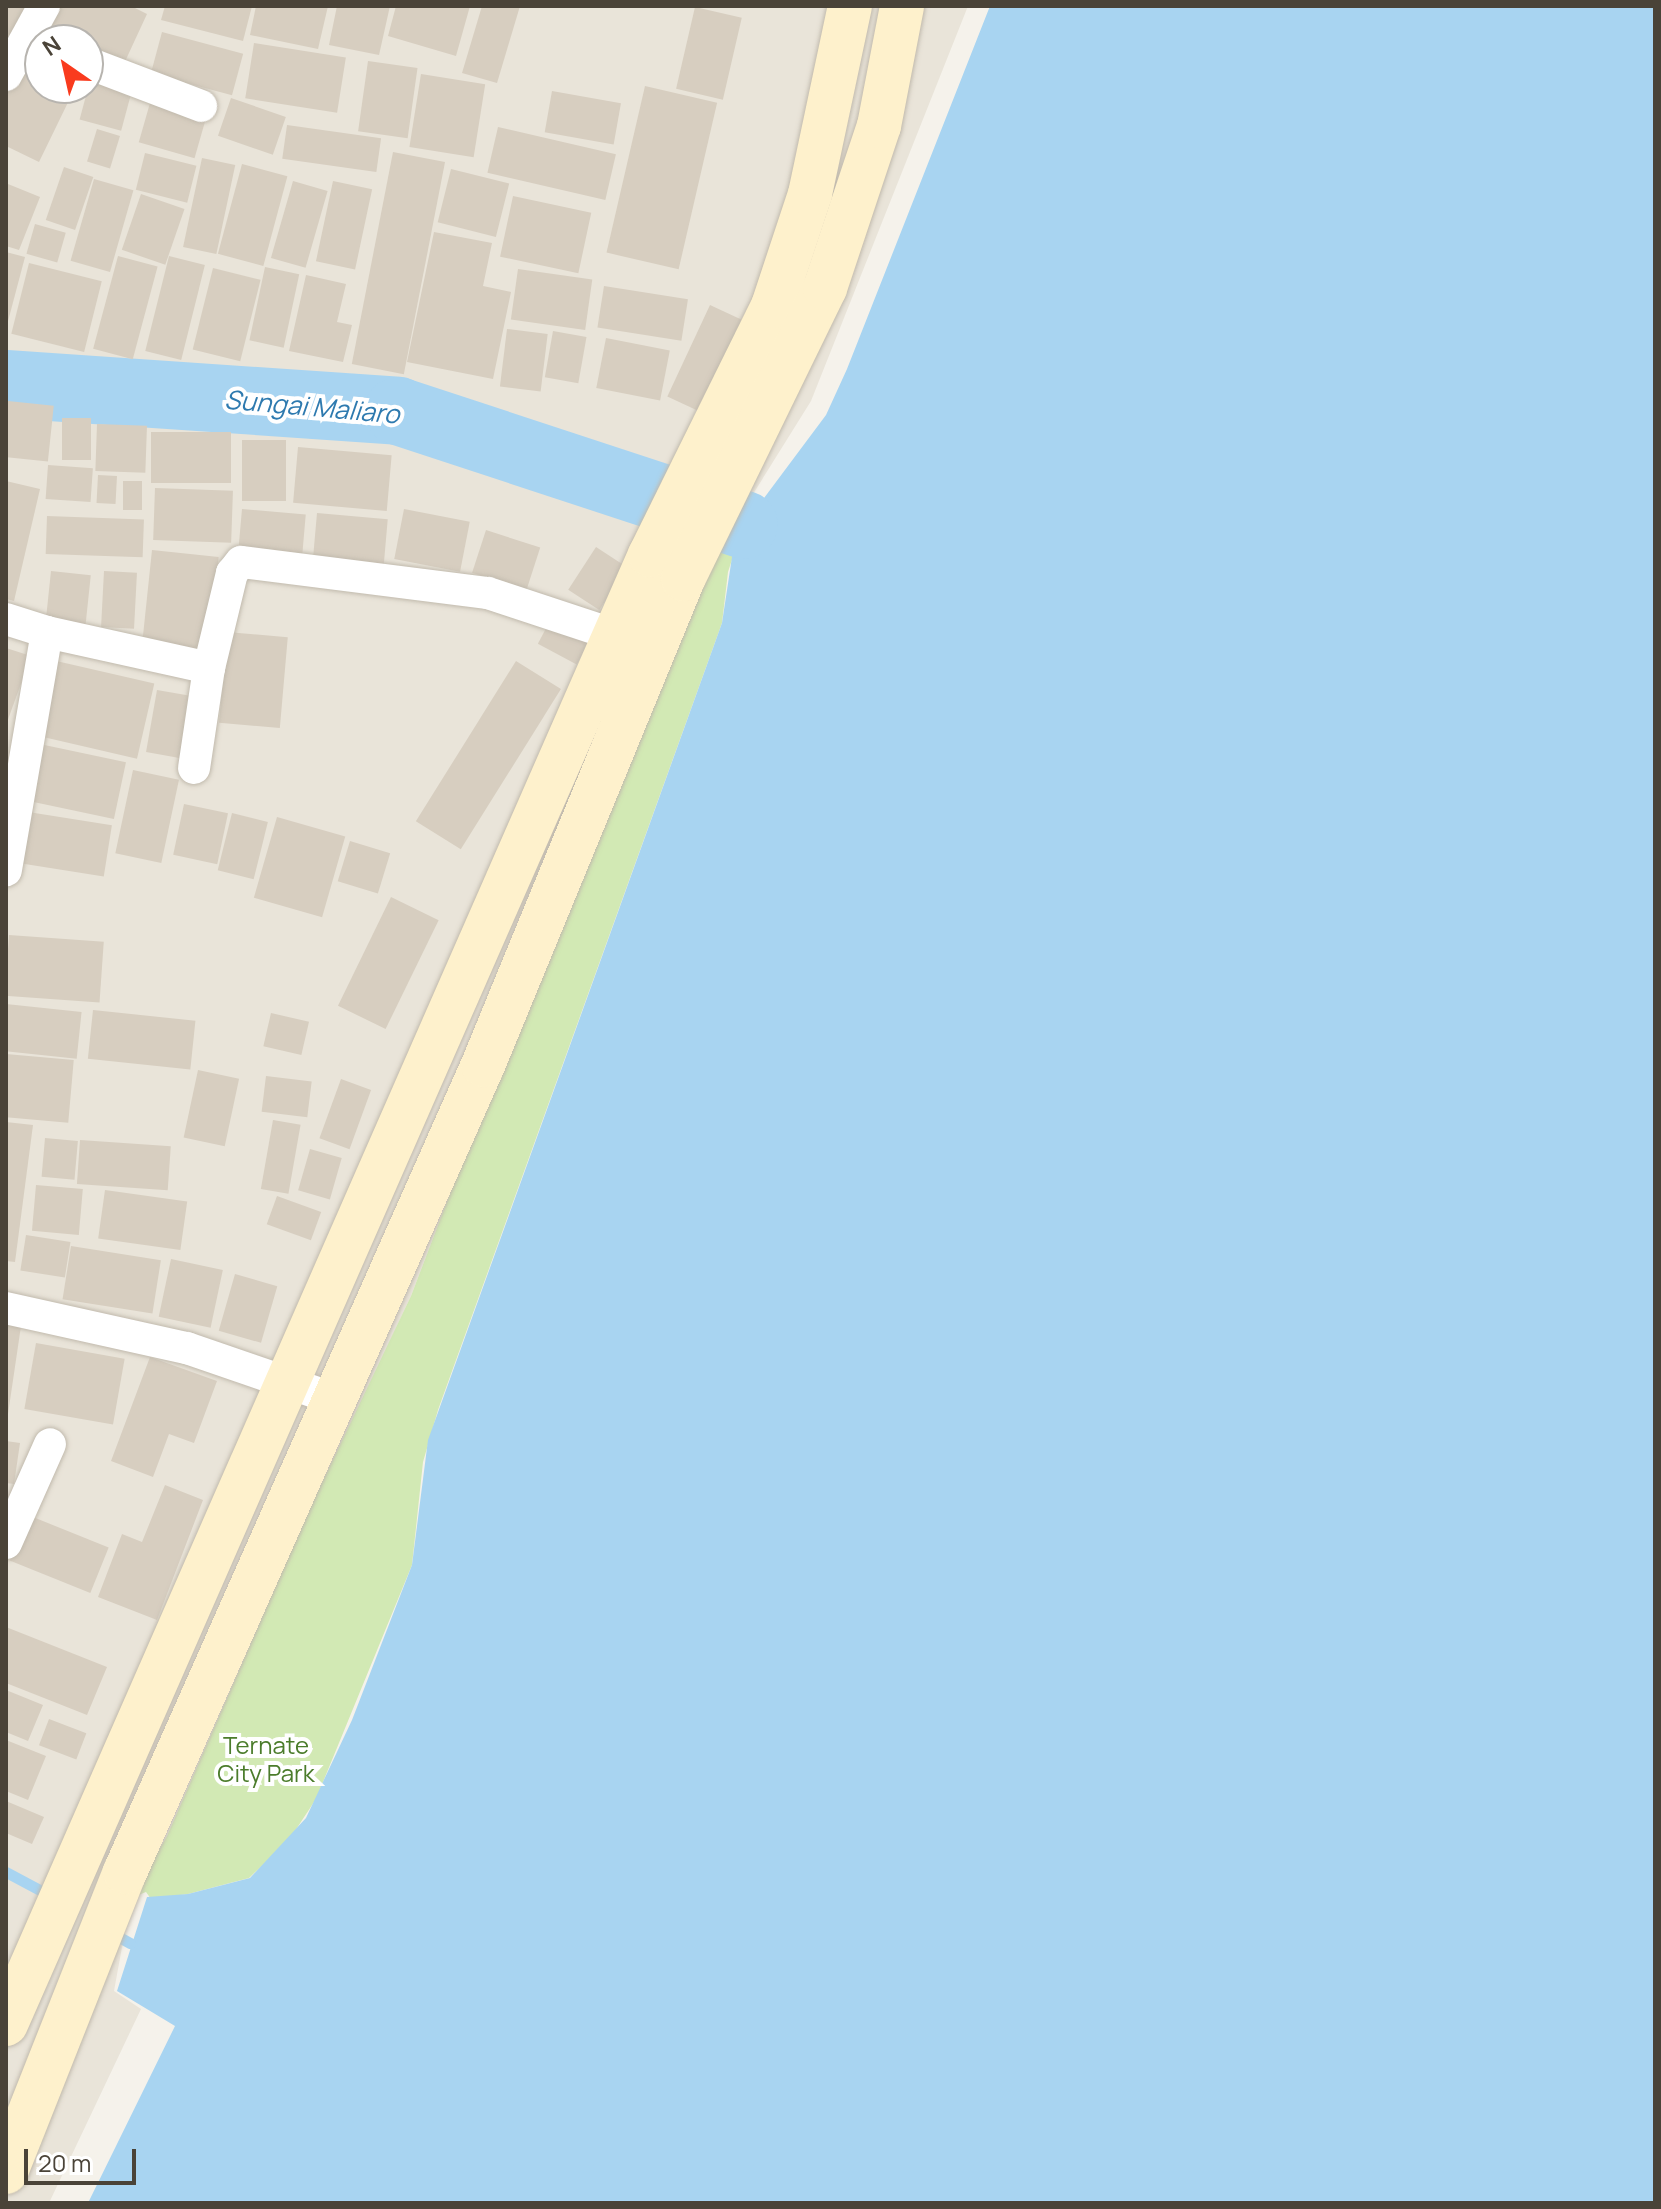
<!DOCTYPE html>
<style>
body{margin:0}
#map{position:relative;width:1661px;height:2209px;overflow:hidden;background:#f5f2eb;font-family:Manrope,sans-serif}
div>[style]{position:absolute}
.residential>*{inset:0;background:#e9e4d9}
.green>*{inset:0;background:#d2e9b4}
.water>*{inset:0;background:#a8d4f1}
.stream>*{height:11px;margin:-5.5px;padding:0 5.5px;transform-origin:5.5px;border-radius:5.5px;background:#a8d4f1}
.river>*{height:68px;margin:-34px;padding:0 34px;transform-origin:34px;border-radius:34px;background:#a8d4f1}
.building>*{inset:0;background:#d7cec0;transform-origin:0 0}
.roads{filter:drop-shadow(0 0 2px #c1baad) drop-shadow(0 0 2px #c1baad)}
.street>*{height:32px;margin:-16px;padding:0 16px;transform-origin:16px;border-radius:16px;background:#fff}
.secondary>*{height:44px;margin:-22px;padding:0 22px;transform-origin:22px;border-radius:22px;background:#fef1cc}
span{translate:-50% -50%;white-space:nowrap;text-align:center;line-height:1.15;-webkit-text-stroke:8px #fff;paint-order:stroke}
.park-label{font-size:24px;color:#4b7c2b}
.water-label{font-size:26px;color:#2e7aaf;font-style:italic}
.frame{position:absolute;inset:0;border:8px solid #4a4338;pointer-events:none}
.north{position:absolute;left:24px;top:24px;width:80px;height:80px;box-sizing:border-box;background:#fff;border:2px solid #b7b4af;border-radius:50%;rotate:326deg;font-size:22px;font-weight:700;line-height:32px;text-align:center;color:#4a4338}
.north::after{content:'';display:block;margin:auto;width:28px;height:36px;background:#f93b1e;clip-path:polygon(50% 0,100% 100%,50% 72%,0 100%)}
.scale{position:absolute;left:24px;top:2149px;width:112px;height:36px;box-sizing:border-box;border:4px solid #4a4338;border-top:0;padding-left:10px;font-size:24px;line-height:28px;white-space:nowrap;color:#4a4338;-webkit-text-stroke:6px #fff;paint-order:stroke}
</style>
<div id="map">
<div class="residential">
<i style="clip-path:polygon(evenodd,6px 6px,968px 6px,811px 401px,720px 547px,483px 1107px,411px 1296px,131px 1898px,114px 1991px,141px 2009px,49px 2203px,6px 2203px,6px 6px,40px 40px,88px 40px,88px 88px,40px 88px,40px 40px)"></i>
</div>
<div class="green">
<i style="clip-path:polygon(740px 535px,728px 572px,722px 623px,438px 1410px,423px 1462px,412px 1565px,316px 1799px,289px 1840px,249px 1878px,188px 1894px,151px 1899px,146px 1892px,131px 1898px,167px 1836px,307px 1514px,411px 1296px,483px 1107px,720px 547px)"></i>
</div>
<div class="water">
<i style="clip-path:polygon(990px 6px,1655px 6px,1655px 2203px,88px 2203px,175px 2026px,117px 1991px,147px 1897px,188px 1894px,250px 1878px,306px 1818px,352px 1720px,412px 1565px,428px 1440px,722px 623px,732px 557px,744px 525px,826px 415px,847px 369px)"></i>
</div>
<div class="stream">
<i style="left:6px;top:1872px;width:51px;rotate:28.1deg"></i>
<i style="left:110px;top:1932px;width:23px;rotate:29deg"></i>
</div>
<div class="river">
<i style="left:6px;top:384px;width:393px;rotate:3.9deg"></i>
<i style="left:398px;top:411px;width:364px;rotate:18.2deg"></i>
</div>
<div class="building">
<i style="clip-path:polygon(6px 6px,42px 6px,19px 41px,6px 33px)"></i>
<i style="clip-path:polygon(57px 6px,131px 6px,147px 14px,122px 68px,88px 53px,88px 40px,60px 40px,44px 33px)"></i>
<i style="clip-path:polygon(165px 6px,252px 6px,243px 41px,161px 20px)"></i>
<i style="clip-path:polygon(256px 6px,328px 6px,318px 49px,250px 35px)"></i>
<i style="clip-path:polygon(337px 6px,390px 6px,379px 55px,329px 45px)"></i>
<i style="clip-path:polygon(396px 6px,470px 6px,456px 56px,388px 36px)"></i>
<i style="clip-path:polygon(482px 6px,520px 6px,497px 83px,462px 73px)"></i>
<i style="left:695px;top:7px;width:48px;height:84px;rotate:13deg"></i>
<i style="left:162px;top:32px;width:84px;height:43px;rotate:15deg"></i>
<i style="left:254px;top:43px;width:93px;height:56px;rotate:9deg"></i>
<i style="clip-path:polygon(17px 57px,40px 68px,40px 88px,75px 88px,39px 162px,6px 146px,6px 80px)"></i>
<i style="left:368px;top:61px;width:50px;height:71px;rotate:8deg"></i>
<i style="left:421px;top:74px;width:65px;height:74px;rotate:9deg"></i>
<i style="left:91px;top:77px;width:43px;height:44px;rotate:15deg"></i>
<i style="left:645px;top:86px;width:74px;height:171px;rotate:13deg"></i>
<i style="left:552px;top:91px;width:70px;height:42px;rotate:10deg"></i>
<i style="left:152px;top:96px;width:58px;height:48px;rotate:16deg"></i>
<i style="left:231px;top:98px;width:58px;height:40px;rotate:19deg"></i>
<i style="left:287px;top:125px;width:95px;height:34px;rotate:8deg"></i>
<i style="left:498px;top:127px;width:121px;height:47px;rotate:13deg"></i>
<i style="left:97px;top:129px;width:24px;height:34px;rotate:17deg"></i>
<i style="left:393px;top:152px;width:53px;height:216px;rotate:11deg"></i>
<i style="left:145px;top:153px;width:53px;height:38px;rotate:14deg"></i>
<i style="left:202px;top:158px;width:34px;height:91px;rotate:12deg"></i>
<i style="left:242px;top:164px;width:47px;height:93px;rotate:15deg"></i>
<i style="left:64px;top:167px;width:31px;height:56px;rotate:19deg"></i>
<i style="left:451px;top:169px;width:60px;height:55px;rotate:14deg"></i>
<i style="left:94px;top:179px;width:41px;height:85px;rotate:16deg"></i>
<i style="left:293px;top:181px;width:36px;height:80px;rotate:16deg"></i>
<i style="left:333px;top:181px;width:40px;height:82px;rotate:12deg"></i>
<i style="clip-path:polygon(8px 184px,40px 197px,19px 250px,6px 246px)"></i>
<i style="left:141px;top:194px;width:46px;height:59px;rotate:19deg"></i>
<i style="left:513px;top:196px;width:80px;height:62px;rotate:12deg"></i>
<i style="left:35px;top:224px;width:32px;height:31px;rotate:16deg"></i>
<i style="clip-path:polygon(434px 232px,492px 243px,483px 286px,511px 292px,493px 379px,407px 362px)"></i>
<i style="clip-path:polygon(6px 252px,25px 257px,7px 325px,6px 325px)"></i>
<i style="left:118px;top:256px;width:41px;height:96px;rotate:15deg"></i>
<i style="left:169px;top:256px;width:37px;height:98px;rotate:14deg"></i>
<i style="left:29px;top:263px;width:75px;height:73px;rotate:14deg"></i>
<i style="left:265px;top:267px;width:35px;height:75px;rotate:12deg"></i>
<i style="left:213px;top:268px;width:49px;height:84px;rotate:14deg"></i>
<i style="left:518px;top:269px;width:75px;height:51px;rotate:8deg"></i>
<i style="clip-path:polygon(306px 275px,346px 284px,337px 322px,352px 325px,343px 362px,289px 351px)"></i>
<i style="left:604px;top:286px;width:85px;height:42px;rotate:9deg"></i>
<i style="left:710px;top:305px;width:38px;height:101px;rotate:25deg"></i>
<i style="left:507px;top:329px;width:41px;height:58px;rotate:7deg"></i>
<i style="left:553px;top:331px;width:34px;height:47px;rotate:10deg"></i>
<i style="left:606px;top:338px;width:65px;height:51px;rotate:11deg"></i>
<i style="left:8px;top:401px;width:46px;height:56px;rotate:6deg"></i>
<i style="left:62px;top:418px;width:29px;height:42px"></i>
<i style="left:97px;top:424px;width:50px;height:47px;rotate:2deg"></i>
<i style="left:231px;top:432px;width:51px;height:80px;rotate:90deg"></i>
<i style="left:242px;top:440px;width:44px;height:61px"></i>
<i style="left:298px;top:447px;width:94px;height:56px;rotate:5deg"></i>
<i style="left:48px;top:465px;width:45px;height:34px;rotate:4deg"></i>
<i style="left:98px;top:475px;width:19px;height:28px;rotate:3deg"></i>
<i style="clip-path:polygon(6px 481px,40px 489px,14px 601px,6px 599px)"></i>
<i style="left:123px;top:481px;width:19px;height:29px"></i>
<i style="left:155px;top:488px;width:78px;height:52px;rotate:2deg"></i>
<i style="left:242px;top:509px;width:64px;height:45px;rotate:5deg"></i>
<i style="left:404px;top:509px;width:67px;height:51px;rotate:11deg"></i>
<i style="left:317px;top:513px;width:71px;height:47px;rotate:5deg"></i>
<i style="left:47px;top:516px;width:97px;height:38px;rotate:2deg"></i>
<i style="left:486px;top:530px;width:57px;height:45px;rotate:18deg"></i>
<i style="left:596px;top:547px;width:37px;height:51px;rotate:33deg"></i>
<i style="left:152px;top:550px;width:67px;height:97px;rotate:6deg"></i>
<i style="left:51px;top:571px;width:40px;height:56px;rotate:6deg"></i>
<i style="left:104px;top:571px;width:33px;height:56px;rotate:3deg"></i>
<i style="left:551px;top:619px;width:44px;height:28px;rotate:28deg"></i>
<i style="left:227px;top:632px;width:61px;height:91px;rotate:5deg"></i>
<i style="clip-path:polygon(6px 648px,31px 656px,6px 725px)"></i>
<i style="left:52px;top:660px;width:105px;height:77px;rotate:13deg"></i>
<i style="left:516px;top:661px;width:53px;height:189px;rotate:32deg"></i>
<i style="left:157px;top:690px;width:41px;height:63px;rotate:10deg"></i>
<i style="left:35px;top:743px;width:93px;height:58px;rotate:12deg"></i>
<i style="left:133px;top:770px;width:47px;height:85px;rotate:12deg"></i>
<i style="left:184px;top:804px;width:45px;height:52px;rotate:12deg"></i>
<i style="left:22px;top:811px;width:91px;height:52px;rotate:9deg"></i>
<i style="left:232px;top:813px;width:37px;height:59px;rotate:14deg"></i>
<i style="left:277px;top:817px;width:71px;height:84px;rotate:16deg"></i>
<i style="left:350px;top:841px;width:42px;height:42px;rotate:17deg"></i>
<i style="left:391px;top:897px;width:53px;height:121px;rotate:26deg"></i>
<i style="left:9px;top:935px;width:95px;height:61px;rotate:4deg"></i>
<i style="left:6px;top:1004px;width:76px;height:47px;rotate:6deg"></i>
<i style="left:93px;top:1010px;width:103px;height:49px;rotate:6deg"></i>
<i style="left:271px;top:1013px;width:39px;height:34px;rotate:13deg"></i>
<i style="left:6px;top:1054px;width:68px;height:63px;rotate:5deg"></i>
<i style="left:198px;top:1070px;width:42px;height:69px;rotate:12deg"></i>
<i style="left:266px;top:1076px;width:46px;height:36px;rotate:7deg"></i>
<i style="left:341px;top:1079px;width:32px;height:63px;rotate:20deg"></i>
<i style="left:273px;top:1120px;width:28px;height:70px;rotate:10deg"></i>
<i style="clip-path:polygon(6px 1122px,33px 1125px,15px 1262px,6px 1261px)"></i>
<i style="left:45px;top:1138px;width:33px;height:39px;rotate:5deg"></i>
<i style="left:80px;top:1140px;width:91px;height:44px;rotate:4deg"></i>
<i style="left:310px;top:1149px;width:33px;height:43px;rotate:16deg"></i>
<i style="left:36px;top:1185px;width:47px;height:46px;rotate:5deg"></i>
<i style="left:105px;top:1190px;width:83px;height:49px;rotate:8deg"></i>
<i style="left:277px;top:1196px;width:47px;height:30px;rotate:20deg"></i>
<i style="left:26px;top:1235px;width:45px;height:36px;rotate:9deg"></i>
<i style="left:71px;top:1246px;width:91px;height:54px;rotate:9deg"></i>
<i style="left:171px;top:1259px;width:53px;height:59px;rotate:12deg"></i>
<i style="left:235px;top:1274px;width:44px;height:59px;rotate:16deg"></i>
<i style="clip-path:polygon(6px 1323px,21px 1326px,8px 1414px,6px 1414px)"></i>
<i style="left:36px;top:1343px;width:90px;height:67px;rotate:10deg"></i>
<i style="clip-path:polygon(150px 1357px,217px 1381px,194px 1443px,169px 1434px,153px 1477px,111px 1461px)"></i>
<i style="clip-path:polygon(6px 1441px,20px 1443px,14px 1484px,6px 1483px)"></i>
<i style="clip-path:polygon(165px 1485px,203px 1500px,157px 1620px,98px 1597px,122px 1534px,142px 1542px)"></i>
<i style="left:28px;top:1515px;width:87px;height:49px;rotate:22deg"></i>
<i style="clip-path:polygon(6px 1627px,107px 1667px,87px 1715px,6px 1683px)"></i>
<i style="clip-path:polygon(6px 1690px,43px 1705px,28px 1741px,6px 1732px)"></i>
<i style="left:49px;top:1719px;width:40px;height:28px;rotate:21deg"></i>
<i style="clip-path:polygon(6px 1740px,46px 1756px,28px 1800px,6px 1791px)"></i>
<i style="clip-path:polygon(6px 1801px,44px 1817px,32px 1844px,6px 1833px)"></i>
</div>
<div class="roads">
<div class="street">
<i style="left:88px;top:63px;width:121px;rotate:20.8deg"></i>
<i style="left:6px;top:75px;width:79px;rotate:-61.2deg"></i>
<i style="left:6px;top:619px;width:43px;rotate:17.6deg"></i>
<i style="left:47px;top:632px;width:242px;rotate:99.8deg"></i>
<i style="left:47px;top:632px;width:166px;rotate:12.5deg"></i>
<i style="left:209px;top:668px;width:101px;rotate:98.5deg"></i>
<i style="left:209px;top:668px;width:98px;rotate:-76.4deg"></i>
<i style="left:232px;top:573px;width:14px;rotate:-51deg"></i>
<i style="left:241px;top:562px;width:249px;rotate:7.2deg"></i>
<i style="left:488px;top:593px;width:156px;rotate:18.3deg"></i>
<i style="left:6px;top:1308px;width:185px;rotate:12.5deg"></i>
<i style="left:187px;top:1348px;width:157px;rotate:19deg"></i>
<i style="left:6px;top:1543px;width:108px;rotate:-66deg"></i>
</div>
<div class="secondary">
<i style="left:6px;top:2024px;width:1604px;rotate:-66.33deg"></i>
<i style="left:650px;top:555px;width:278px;rotate:-63.7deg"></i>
<i style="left:773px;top:306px;width:118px;rotate:-71.7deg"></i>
<i style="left:810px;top:194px;width:192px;rotate:-78deg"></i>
<i style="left:6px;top:2172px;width:323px;rotate:-68.4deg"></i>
<i style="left:125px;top:1872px;width:883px;rotate:-66.08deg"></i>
<i style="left:483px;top:1065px;width:526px;rotate:-67.63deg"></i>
<i style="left:683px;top:579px;width:324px;rotate:-64deg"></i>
<i style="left:825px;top:288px;width:171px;rotate:-71.6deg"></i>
<i style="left:879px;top:126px;width:122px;rotate:-79.1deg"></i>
</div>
</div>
<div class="park-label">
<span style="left:266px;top:1759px">Ternate<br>City Park</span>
</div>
<div class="water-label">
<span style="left:312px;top:407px;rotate:5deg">Sungai Maliaro</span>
</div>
<div class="frame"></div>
<div class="north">N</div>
<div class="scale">20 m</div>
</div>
